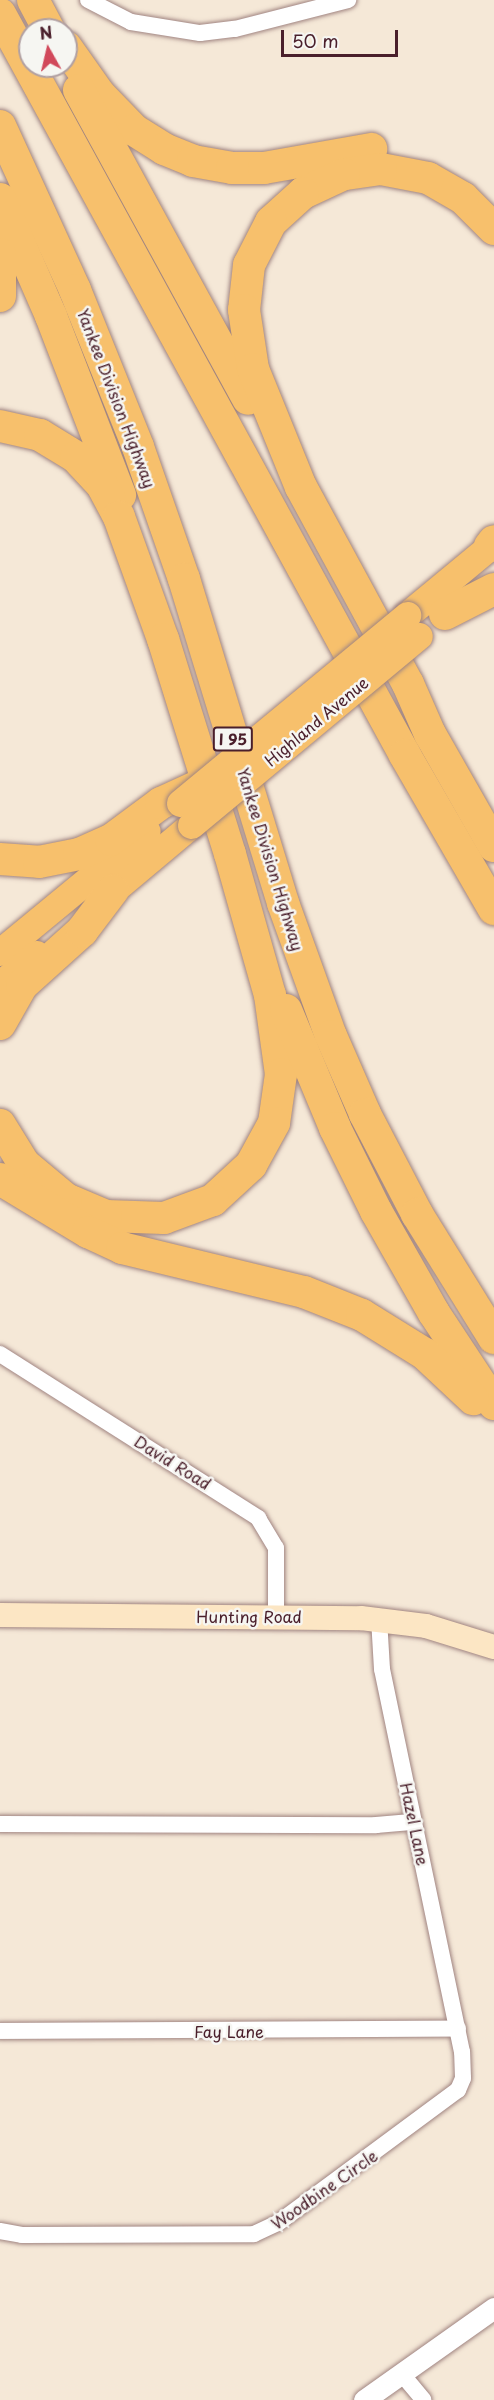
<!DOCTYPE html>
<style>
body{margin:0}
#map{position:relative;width:494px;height:2400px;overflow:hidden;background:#f5e8d7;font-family:"Playpen Sans",sans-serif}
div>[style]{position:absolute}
.roads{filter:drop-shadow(0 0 2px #a08481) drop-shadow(0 0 2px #a08481)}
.minor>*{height:16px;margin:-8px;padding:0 8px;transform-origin:8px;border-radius:8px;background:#fff}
.tertiary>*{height:21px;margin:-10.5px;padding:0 10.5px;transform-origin:10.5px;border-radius:10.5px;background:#fff}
.secondary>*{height:24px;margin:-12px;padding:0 12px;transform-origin:12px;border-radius:12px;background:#fce6c4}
.primary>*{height:27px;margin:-13.5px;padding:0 13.5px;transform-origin:13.5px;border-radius:13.5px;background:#f7c06c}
.motorway>*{height:32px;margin:-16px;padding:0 16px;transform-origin:16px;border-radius:16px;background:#f7c06c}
.bridges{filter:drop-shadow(0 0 2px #a08481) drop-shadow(0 0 2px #a08481)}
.primary-bridge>*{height:27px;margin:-13.5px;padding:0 13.5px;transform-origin:13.5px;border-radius:13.5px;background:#f7c06c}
span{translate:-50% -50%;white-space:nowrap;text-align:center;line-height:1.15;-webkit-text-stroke:5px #f6f6f2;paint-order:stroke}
.shield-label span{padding:2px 4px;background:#f6f6f2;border:2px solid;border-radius:4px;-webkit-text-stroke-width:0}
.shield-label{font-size:15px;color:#4a1f2b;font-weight:700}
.street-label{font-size:16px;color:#4a1f2b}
.north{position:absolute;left:18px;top:18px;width:60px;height:60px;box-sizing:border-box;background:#f6f6f2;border:2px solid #b1a0a2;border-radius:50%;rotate:352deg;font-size:16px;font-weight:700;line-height:24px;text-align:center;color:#4a1f2b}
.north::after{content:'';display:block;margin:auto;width:21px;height:27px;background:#d1495b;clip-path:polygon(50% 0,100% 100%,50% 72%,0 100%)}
.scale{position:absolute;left:281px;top:30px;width:117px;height:27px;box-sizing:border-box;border:3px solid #4a1f2b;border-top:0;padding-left:8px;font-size:18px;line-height:21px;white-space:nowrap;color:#4a1f2b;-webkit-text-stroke:4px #f6f6f2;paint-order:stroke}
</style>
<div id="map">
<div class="roads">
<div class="minor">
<i style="left:88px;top:0;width:48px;rotate:27.1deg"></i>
<i style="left:131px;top:22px;width:70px;rotate:9.1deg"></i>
<i style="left:200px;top:33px;width:35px;rotate:-7deg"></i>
<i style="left:235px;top:29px;width:117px;rotate:-14.4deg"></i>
<i style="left:0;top:1354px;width:306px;rotate:32.4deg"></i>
<i style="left:258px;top:1518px;width:35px;rotate:59deg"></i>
<i style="left:276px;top:1548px;width:68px;rotate:90deg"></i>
<i style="left:0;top:1824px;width:376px;rotate:0.2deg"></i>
<i style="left:376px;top:1825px;width:38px;rotate:-5deg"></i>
<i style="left:0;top:2031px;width:458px;rotate:-0.3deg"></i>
<i style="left:0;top:2231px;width:22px;rotate:10deg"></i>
<i style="left:22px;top:2235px;width:232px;rotate:-0.2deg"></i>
<i style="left:254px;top:2234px;width:26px;rotate:-25deg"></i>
<i style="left:278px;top:2223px;width:224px;rotate:-36.5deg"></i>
<i style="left:458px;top:2090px;width:13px;rotate:-67deg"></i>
<i style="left:463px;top:2078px;width:26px;rotate:-92deg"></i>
<i style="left:462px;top:2052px;width:391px;rotate:-101.8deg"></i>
<i style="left:382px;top:1669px;width:50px;rotate:-93.4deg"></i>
<i style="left:401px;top:2373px;width:35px;rotate:50deg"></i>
</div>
<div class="tertiary">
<i style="left:364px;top:2400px;width:159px;rotate:-35.3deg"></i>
</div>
<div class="secondary">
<i style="left:0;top:1615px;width:361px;rotate:0.5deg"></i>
<i style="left:361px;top:1618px;width:65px;rotate:7deg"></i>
<i style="left:426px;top:1626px;width:71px;rotate:17.2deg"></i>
</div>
<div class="primary">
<i style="left:407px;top:615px;width:108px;rotate:-39.7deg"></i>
<i style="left:98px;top:903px;width:121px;rotate:-40deg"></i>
<i style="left:0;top:952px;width:190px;rotate:-39.5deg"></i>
<i style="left:0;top:984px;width:47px;rotate:-39.8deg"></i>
</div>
<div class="motorway">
<i style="left:33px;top:0;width:34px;rotate:62deg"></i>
<i style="left:0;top:14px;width:844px;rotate:61.34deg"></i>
<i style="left:405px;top:755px;width:178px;rotate:60deg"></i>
<i style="left:66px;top:47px;width:59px;rotate:54.7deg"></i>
<i style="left:100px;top:95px;width:49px;rotate:45.8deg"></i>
<i style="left:134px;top:130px;width:36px;rotate:32deg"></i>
<i style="left:164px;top:149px;width:31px;rotate:22deg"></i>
<i style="left:193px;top:161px;width:40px;rotate:10deg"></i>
<i style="left:232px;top:168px;width:32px"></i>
<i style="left:264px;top:168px;width:109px;rotate:-10.1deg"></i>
<i style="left:79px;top:90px;width:352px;rotate:61.3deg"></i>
<i style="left:0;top:126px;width:180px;rotate:65.4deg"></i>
<i style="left:75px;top:290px;width:169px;rotate:68.1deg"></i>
<i style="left:138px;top:447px;width:140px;rotate:70.8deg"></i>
<i style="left:184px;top:579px;width:339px;rotate:73deg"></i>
<i style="left:283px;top:903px;width:141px;rotate:70.2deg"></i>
<i style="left:331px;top:1036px;width:85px;rotate:66.4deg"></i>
<i style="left:365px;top:1114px;width:113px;rotate:62.5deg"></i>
<i style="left:417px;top:1214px;width:146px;rotate:58.2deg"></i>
<i style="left:0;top:199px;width:128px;rotate:66.4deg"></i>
<i style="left:51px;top:316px;width:192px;rotate:68.9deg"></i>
<i style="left:494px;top:229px;width:44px;rotate:-135deg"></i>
<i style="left:463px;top:198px;width:40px;rotate:-150.3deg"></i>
<i style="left:428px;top:178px;width:48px;rotate:-169.2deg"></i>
<i style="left:381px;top:169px;width:37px;rotate:172deg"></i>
<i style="left:344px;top:174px;width:45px;rotate:155.1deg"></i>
<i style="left:303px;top:193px;width:43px;rotate:137.8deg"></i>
<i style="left:271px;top:222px;width:48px;rotate:117.1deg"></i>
<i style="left:249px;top:265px;width:45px;rotate:96.3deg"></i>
<i style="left:244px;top:310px;width:60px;rotate:81.3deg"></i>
<i style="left:253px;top:369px;width:127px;rotate:67.9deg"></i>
<i style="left:301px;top:487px;width:224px;rotate:61.5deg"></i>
<i style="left:408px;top:684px;width:55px;rotate:66.3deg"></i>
<i style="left:430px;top:734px;width:129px;rotate:60.3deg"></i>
<i style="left:0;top:254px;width:42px;rotate:90deg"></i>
<i style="left:0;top:426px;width:41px;rotate:12.7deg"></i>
<i style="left:40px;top:435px;width:42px;rotate:31.4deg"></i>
<i style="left:76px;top:457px;width:38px;rotate:47deg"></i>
<i style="left:102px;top:485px;width:36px;rotate:62deg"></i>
<i style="left:119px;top:517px;width:130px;rotate:70.2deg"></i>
<i style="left:163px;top:639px;width:225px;rotate:72.7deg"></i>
<i style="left:230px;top:854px;width:147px;rotate:74.2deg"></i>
<i style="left:270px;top:995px;width:80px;rotate:82.1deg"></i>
<i style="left:281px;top:1074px;width:49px;rotate:98.1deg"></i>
<i style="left:274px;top:1123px;width:48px;rotate:118.7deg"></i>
<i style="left:251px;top:1165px;width:52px;rotate:137.4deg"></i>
<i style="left:213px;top:1200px;width:52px;rotate:159.8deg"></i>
<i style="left:164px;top:1218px;width:58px;rotate:-178deg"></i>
<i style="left:106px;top:1216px;width:43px;rotate:-157deg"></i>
<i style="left:66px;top:1199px;width:55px;rotate:-140.2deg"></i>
<i style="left:24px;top:1164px;width:46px;rotate:-121.6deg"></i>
<i style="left:490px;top:546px;width:6px;rotate:-51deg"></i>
<i style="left:445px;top:614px;width:55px;rotate:-27deg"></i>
<i style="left:0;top:859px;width:39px;rotate:4deg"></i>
<i style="left:39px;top:862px;width:41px;rotate:-11.3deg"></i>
<i style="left:79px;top:854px;width:35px;rotate:-24deg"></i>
<i style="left:111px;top:840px;width:62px;rotate:-36.5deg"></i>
<i style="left:161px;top:803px;width:48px;rotate:-24.4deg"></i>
<i style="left:286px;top:1010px;width:128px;rotate:67.4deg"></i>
<i style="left:335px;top:1128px;width:93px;rotate:63.7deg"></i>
<i style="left:376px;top:1211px;width:117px;rotate:60.4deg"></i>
<i style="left:434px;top:1313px;width:109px;rotate:56.6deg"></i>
<i style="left:0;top:1024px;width:45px;rotate:-60.6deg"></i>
<i style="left:22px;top:985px;width:81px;rotate:-42deg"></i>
<i style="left:82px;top:931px;width:51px;rotate:-52.9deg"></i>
<i style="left:0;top:1179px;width:103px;rotate:31.1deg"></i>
<i style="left:88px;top:1232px;width:38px;rotate:25deg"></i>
<i style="left:122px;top:1248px;width:187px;rotate:13.6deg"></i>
<i style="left:304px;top:1292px;width:62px;rotate:21.6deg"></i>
<i style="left:362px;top:1315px;width:74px;rotate:31.8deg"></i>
<i style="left:425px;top:1354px;width:66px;rotate:43.2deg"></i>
</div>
</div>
<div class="bridges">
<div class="primary-bridge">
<i style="left:180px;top:803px;width:295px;rotate:-39.6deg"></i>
<i style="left:191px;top:825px;width:296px;rotate:-39.7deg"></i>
</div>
</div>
<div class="shield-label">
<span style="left:233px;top:739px">I 95</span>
</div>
<div class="street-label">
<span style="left:117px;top:398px;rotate:69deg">Yankee Division Highway</span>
<span style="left:316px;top:721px;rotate:-40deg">Highland Avenue</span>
<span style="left:271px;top:859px;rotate:73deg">Yankee Division Highway</span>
<span style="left:173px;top:1462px;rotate:32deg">David Road</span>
<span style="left:249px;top:1616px">Hunting Road</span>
<span style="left:415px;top:1824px;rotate:78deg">Hazel Lane</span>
<span style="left:229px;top:2031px">Fay Lane</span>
<span style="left:324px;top:2189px;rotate:-35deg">Woodbine Circle</span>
</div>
<div class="north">N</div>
<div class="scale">50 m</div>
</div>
